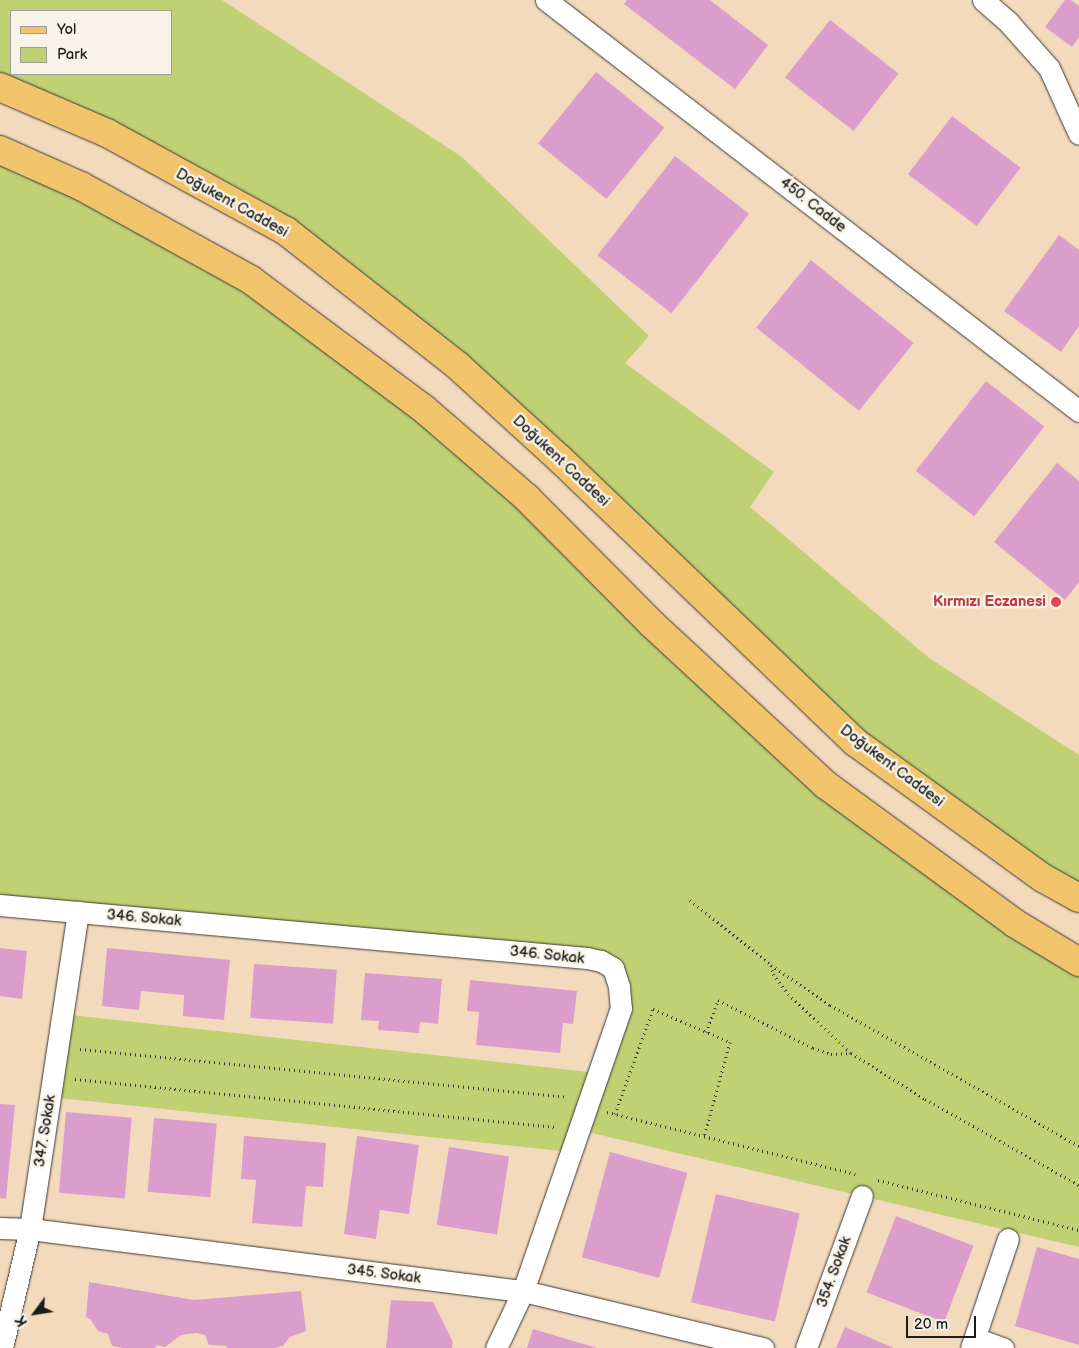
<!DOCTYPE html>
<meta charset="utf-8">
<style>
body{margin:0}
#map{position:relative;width:1079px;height:1348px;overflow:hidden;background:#f4dabc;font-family:"Balsamiq Sans",sans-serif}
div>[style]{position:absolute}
.green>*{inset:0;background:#bfd173}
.building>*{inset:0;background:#db9dcb;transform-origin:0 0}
.path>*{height:3px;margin-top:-1.5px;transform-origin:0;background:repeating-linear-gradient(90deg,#3c3834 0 1px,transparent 0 5px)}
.roads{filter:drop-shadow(0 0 1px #3c3834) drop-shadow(0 0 1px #3c3834)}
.street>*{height:21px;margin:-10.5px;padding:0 10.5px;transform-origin:10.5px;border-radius:10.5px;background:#fff}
.primary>*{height:28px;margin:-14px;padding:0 14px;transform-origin:14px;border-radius:14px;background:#f1c36a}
.dots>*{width:14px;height:14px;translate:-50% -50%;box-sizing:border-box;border:2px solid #f7f3e8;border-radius:50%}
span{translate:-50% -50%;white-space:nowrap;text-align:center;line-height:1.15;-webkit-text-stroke:5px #f7f3e8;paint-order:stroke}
.street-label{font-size:15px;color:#1c1c1c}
.health-label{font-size:15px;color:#be3a42;font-weight:700}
.right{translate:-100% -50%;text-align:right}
.legend{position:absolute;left:10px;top:10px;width:162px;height:65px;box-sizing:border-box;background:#f7f3e8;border:1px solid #9f9d96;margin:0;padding:6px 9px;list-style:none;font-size:15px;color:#1c1c1c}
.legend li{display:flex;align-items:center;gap:10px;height:25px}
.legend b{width:25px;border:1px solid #9f9d96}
.north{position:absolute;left:10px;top:1288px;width:50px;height:50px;-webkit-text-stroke:4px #f7f3e8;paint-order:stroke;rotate:239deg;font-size:14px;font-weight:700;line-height:20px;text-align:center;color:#1c1c1c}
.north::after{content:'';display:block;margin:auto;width:18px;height:22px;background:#1c1c1c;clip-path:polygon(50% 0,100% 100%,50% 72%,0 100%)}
.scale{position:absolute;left:906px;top:1316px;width:70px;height:22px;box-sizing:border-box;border:2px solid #1c1c1c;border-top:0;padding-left:6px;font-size:15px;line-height:18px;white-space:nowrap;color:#1c1c1c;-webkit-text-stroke:4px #f7f3e8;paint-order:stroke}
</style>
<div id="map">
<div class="green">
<i style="clip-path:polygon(evenodd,0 0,222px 0,462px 157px,649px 336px,625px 363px,774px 472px,750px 507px,929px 658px,1079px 755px,1079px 898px,855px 742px,687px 582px,286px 231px,0 87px,0 0,11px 11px,171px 11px,171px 74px,11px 74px,11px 11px)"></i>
<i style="clip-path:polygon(0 150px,251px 280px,424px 409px,826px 785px,1079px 962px,1079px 1247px,579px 1130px,571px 1152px,50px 1097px,62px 1014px,598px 1073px,621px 1008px,613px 968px,0 904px)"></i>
</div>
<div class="building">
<i style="clip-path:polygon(627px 0,710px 0,768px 45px,735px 89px,624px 4px)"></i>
<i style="clip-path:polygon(1065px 0,1071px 0,1079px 6px,1079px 37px,1072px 47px,1045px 27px)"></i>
<i style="left:830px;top:20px;width:87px;height:73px;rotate:38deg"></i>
<i style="left:596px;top:72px;width:88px;height:92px;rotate:39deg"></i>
<i style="left:952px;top:116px;width:86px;height:73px;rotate:37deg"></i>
<i style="left:675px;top:156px;width:94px;height:126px;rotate:38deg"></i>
<i style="clip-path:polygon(1059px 235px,1079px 250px,1079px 326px,1061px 352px,1004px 311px)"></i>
<i style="left:811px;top:260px;width:132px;height:87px;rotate:39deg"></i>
<i style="left:986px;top:381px;width:74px;height:114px;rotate:38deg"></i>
<i style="clip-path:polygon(1057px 463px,1079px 481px,1079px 582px,1065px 600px,994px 542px)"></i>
<i style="clip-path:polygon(0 948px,27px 951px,22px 999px,0 996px)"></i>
<i style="clip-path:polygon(107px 948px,230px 960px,224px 1020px,183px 1016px,184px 995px,141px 991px,139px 1010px,102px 1006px)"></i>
<i style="left:254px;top:964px;width:83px;height:54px;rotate:4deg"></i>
<i style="clip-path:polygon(365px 973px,442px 979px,438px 1024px,420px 1022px,419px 1033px,378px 1030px,379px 1021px,361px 1020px)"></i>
<i style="clip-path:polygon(470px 980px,577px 991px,573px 1024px,563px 1023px,560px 1053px,476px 1045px,479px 1012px,467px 1011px)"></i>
<i style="clip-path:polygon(0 1104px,15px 1105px,6px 1199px,0 1198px)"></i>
<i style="left:66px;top:1112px;width:66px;height:81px;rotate:5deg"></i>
<i style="left:154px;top:1118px;width:63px;height:74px;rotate:5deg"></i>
<i style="clip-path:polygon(244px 1136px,326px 1143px,323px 1187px,306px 1186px,302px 1227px,252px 1223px,256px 1180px,241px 1179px)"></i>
<i style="clip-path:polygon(357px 1136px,419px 1145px,409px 1214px,380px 1210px,376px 1239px,344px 1234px)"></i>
<i style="left:449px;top:1147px;width:61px;height:79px;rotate:9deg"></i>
<i style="left:610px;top:1152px;width:80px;height:109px;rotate:15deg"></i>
<i style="left:716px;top:1194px;width:86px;height:111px;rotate:13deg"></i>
<i style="left:896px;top:1216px;width:83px;height:82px;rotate:21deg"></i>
<i style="clip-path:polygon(1037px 1247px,1079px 1259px,1079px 1345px,1015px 1326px)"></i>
<i style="clip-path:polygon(89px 1282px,194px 1300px,301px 1291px,306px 1331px,290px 1337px,283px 1346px,274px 1348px,227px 1348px,226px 1346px,209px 1345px,205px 1335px,196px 1333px,181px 1335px,165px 1347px,157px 1345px,155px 1348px,123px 1348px,112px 1346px,108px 1334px,98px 1331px,91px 1320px,86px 1317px)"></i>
<i style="clip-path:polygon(391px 1300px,433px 1302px,453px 1342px,452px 1348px,386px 1348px)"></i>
<i style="clip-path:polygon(845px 1327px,894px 1348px,836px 1348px)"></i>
<i style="clip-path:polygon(533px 1329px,597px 1348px,527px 1348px)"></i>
</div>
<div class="path">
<i style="left:690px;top:900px;width:104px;rotate:38.7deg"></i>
<i style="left:771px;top:965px;width:71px;rotate:34.1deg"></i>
<i style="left:830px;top:1005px;width:286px;rotate:29.5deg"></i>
<i style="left:771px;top:965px;width:9px;rotate:77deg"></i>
<i style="left:773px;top:974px;width:25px;rotate:53deg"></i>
<i style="left:788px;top:994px;width:86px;rotate:43.1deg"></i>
<i style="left:851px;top:1053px;width:87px;rotate:31.9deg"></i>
<i style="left:925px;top:1099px;width:176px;rotate:29.2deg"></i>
<i style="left:706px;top:1032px;width:34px;rotate:-69deg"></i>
<i style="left:718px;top:1000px;width:106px;rotate:26.8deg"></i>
<i style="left:813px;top:1048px;width:19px;rotate:18deg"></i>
<i style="left:831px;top:1054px;width:20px;rotate:-3deg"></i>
<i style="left:80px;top:1049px;width:488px;rotate:5.6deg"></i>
<i style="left:75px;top:1079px;width:483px;rotate:5.7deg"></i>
<i style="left:607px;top:1112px;width:256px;rotate:14deg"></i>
<i style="left:615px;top:1114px;width:112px;rotate:-70.1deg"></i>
<i style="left:653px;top:1009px;width:84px;rotate:23.2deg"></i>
<i style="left:730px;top:1042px;width:98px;rotate:105.3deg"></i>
<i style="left:878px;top:1180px;width:207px;rotate:14deg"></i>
</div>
<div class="roads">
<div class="street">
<i style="left:546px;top:0;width:673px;rotate:37.64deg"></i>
<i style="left:983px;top:0;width:35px;rotate:41deg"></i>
<i style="left:1009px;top:23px;width:60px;rotate:48.4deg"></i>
<i style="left:1049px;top:68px;width:72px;rotate:65.6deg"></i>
<i style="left:0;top:905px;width:589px;rotate:5.16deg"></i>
<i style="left:587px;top:958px;width:14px;rotate:12deg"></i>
<i style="left:601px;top:961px;width:14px;rotate:30deg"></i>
<i style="left:613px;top:968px;width:20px;rotate:72deg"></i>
<i style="left:619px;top:987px;width:21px;rotate:85deg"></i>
<i style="left:621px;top:1008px;width:299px;rotate:109.1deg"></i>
<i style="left:523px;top:1291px;width:63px;rotate:115.3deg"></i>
<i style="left:0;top:1228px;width:30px;rotate:2deg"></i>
<i style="left:30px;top:1229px;width:497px;rotate:7.2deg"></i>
<i style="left:523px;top:1291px;width:247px;rotate:13.4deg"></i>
<i style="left:975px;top:1338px;width:30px;rotate:20deg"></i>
<i style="left:2px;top:1348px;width:122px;rotate:-76.8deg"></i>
<i style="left:30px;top:1229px;width:321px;rotate:-81.4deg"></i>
<i style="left:806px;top:1348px;width:162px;rotate:-69.8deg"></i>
<i style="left:971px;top:1348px;width:115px;rotate:-71.3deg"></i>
</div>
<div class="primary">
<i style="left:0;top:87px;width:116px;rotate:23.3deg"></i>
<i style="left:107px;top:133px;width:204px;rotate:28.7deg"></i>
<i style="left:286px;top:231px;width:219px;rotate:38.1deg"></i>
<i style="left:458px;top:366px;width:138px;rotate:42.4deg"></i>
<i style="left:560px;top:459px;width:409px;rotate:43.8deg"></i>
<i style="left:855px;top:742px;width:232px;rotate:35.9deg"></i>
<i style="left:1043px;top:878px;width:41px;rotate:29.1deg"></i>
<i style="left:0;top:150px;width:89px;rotate:24deg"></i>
<i style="left:81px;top:186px;width:194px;rotate:28.9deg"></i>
<i style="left:251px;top:280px;width:216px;rotate:36.7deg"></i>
<i style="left:424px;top:409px;width:136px;rotate:40.8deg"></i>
<i style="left:527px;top:498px;width:177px;rotate:45.2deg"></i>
<i style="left:652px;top:624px;width:237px;rotate:42.8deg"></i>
<i style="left:826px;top:785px;width:235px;rotate:36.2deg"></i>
<i style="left:1016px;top:924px;width:74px;rotate:31.1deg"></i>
</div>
</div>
<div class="dots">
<i style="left:1056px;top:602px;background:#e0444e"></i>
</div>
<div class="street-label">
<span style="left:232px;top:203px;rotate:29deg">Doğukent Caddesi</span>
<span style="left:813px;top:205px;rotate:38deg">450. Cadde</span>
<span style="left:561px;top:461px;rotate:43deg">Doğukent Caddesi</span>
<span style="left:892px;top:766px;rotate:37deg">Doğukent Caddesi</span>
<span style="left:144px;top:918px;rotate:5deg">346. Sokak</span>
<span style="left:547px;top:955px;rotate:6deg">346. Sokak</span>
<span style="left:45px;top:1131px;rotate:-81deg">347. Sokak</span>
<span style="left:834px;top:1272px;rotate:-70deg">354. Sokak</span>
<span style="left:384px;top:1274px;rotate:7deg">345. Sokak</span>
</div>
<div class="health-label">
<span class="right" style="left:1046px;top:602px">Kırmızı Eczanesi</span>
</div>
<ul class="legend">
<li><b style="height:6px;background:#f1c36a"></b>Yol</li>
<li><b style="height:14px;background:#bfd173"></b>Park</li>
</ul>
<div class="north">K</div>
<div class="scale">20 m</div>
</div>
